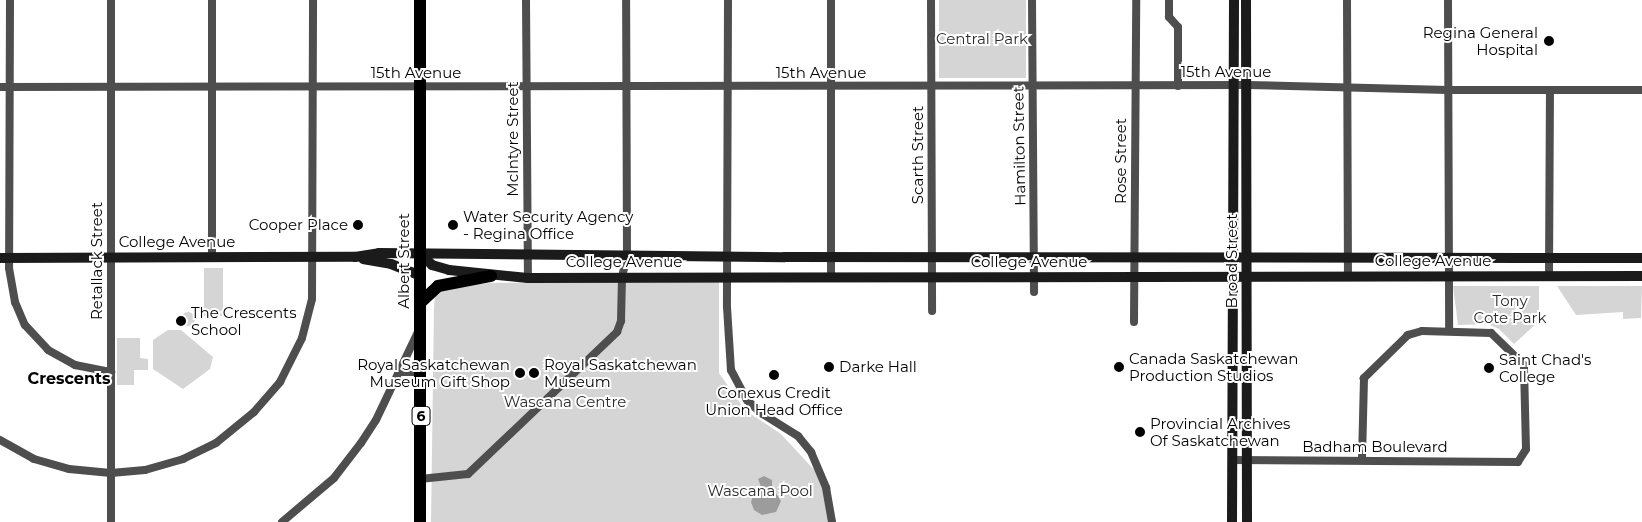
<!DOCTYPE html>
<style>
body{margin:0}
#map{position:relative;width:1642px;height:522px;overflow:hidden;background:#fff;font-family:Montserrat,sans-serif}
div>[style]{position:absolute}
.green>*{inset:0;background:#d5d5d5;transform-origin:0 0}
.round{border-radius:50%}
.water>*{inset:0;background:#9c9c9c}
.street>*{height:8px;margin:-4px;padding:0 4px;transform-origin:4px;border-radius:4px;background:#4e4e4e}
.secondary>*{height:10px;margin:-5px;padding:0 5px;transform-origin:5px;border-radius:5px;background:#1b1b1b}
.primary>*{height:12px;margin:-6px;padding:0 6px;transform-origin:6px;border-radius:6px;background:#000}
.dots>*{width:14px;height:14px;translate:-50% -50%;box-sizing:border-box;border:2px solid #fff;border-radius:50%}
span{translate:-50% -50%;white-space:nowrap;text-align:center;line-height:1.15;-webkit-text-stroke:4px #fff;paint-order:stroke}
.shield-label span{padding:1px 4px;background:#fff;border:1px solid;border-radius:4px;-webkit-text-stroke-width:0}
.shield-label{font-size:14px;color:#000;font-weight:700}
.poi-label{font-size:15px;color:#000}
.right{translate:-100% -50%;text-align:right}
.left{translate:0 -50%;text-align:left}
.park-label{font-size:15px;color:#2c2c2c}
.street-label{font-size:15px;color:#000}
.neighbourhood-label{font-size:16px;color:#000;font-weight:700}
</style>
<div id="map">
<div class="green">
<i style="left:939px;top:0;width:87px;height:78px"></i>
<i style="left:223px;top:268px;width:48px;height:19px;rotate:90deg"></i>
<i style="clip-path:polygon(719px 281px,719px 373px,745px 410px,781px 434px,830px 487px,836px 522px,431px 522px,434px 307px,435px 295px,442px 288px,489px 283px)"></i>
<i style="clip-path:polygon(1453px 286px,1539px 286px,1539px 311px,1533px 317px,1537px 323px,1514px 344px,1499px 329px,1488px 324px,1458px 325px)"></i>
<i style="clip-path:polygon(1557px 286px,1642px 286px,1641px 318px,1623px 319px,1623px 312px,1576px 315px)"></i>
<i class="round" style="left:181px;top:312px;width:14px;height:14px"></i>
<i style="clip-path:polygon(168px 330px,181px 330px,213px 357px,210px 369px,183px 389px,153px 369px,153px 340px)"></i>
<i style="clip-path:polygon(117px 338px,140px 338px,140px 358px,148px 359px,148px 370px,134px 370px,134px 385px,117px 385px)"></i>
</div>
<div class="water">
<i style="clip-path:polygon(764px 476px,772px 480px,772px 487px,781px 501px,776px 512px,762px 515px,754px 510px,751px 502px,754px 492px,761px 487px,758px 479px)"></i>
</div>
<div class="street">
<i style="left:10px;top:0;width:268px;rotate:90.2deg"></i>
<i style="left:9px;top:268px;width:35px;rotate:80deg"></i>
<i style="left:15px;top:302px;width:25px;rotate:67deg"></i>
<i style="left:25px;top:325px;width:34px;rotate:47deg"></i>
<i style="left:48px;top:350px;width:31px;rotate:29deg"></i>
<i style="left:75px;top:365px;width:37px;rotate:11deg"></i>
<i style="left:111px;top:0;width:522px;rotate:90deg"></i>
<i style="left:526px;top:0;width:278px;rotate:89.6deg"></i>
<i style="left:728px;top:0;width:307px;rotate:90.2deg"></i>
<i style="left:727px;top:307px;width:63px;rotate:86.4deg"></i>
<i style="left:731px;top:370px;width:34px;rotate:62deg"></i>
<i style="left:747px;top:400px;width:19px;rotate:43deg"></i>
<i style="left:761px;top:413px;width:44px;rotate:31.9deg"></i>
<i style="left:798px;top:436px;width:21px;rotate:51deg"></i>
<i style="left:811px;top:452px;width:39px;rotate:67deg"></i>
<i style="left:826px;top:488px;width:35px;rotate:80deg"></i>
<i style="left:931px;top:0;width:311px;rotate:89.8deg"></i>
<i style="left:1032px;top:0;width:292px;rotate:89.6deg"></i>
<i style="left:1169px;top:0;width:17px;rotate:90deg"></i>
<i style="left:1169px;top:17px;width:13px;rotate:48deg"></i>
<i style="left:1178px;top:27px;width:59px;rotate:90deg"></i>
<i style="left:1347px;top:0;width:277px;rotate:89.8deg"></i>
<i style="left:1448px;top:0;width:331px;rotate:89.8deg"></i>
<i style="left:0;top:87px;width:1247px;rotate:-0.09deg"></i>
<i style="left:1247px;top:85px;width:201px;rotate:1.4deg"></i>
<i style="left:1448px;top:90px;width:194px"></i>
<i style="left:212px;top:257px;width:257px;rotate:-90deg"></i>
<i style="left:831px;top:276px;width:276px;rotate:-90deg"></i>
<i style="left:1549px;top:276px;width:186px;rotate:-89.7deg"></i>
<i style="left:1134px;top:322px;width:322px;rotate:-89.6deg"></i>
<i style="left:398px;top:372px;width:22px"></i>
<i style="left:0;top:440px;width:39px;rotate:29deg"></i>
<i style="left:34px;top:459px;width:36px;rotate:16deg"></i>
<i style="left:69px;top:469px;width:42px;rotate:5.4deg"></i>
<i style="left:111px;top:473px;width:34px;rotate:-5deg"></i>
<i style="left:145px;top:470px;width:40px;rotate:-16deg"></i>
<i style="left:183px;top:459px;width:37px;rotate:-26deg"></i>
<i style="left:216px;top:443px;width:49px;rotate:-39.2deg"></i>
<i style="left:254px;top:412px;width:40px;rotate:-49deg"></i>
<i style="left:280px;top:382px;width:49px;rotate:-63.4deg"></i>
<i style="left:302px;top:338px;width:40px;rotate:-75.6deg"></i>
<i style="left:312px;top:299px;width:299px;rotate:-89.8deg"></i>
<i style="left:1232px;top:460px;width:286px;rotate:0.4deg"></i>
<i style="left:1518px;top:462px;width:15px;rotate:-58deg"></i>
<i style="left:1526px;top:449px;width:84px;rotate:-91.4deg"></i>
<i style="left:1524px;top:365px;width:46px;rotate:-135.9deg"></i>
<i style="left:1491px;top:333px;width:69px;rotate:-178.3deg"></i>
<i style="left:1422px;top:331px;width:15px;rotate:164deg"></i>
<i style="left:1408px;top:335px;width:62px;rotate:135.7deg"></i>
<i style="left:1364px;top:378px;width:82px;rotate:91.4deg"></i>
<i style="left:420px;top:479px;width:48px;rotate:-5.9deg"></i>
<i style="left:468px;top:474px;width:206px;rotate:-43.6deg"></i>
<i style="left:617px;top:332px;width:12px;rotate:-70deg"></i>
<i style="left:621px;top:321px;width:44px;rotate:-88.7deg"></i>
<i style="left:622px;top:277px;width:22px;rotate:-77deg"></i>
<i style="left:627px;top:256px;width:256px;rotate:-90.2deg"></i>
<i style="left:282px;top:522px;width:68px;rotate:-40.2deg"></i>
<i style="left:334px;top:478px;width:44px;rotate:-52.4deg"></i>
<i style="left:361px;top:443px;width:27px;rotate:-57deg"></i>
<i style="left:376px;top:420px;width:98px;rotate:-64.5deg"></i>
</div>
<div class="secondary">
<i style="left:1246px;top:0;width:522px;rotate:89.89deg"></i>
<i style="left:421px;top:254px;width:16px;rotate:45deg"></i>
<i style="left:432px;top:265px;width:18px;rotate:16deg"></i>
<i style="left:449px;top:270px;width:79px;rotate:5.8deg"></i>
<i style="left:528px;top:278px;width:1114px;rotate:-0.1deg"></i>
<i style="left:0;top:258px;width:355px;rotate:-0.2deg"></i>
<i style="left:355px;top:257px;width:24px;rotate:-9deg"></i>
<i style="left:379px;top:253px;width:406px;rotate:0.6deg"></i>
<i style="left:785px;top:257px;width:857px;rotate:0.07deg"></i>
<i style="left:363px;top:259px;width:28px;rotate:10deg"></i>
<i style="left:391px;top:264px;width:32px;rotate:22deg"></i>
<i style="left:1232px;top:522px;width:522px;rotate:-89.78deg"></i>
</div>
<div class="primary">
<i style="left:420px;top:0;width:522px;rotate:90deg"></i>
<i style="left:421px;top:302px;width:23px;rotate:-43deg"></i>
<i style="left:438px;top:286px;width:54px;rotate:-10.7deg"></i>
</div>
<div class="dots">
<i style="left:1549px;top:41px;background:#000"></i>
<i style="left:358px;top:225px;background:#000"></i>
<i style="left:453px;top:225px;background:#000"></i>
<i style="left:181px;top:321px;background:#000"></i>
<i style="left:829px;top:367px;background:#000"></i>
<i style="left:1119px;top:367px;background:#000"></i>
<i style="left:1489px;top:368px;background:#000"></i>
<i style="left:520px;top:373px;background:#000"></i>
<i style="left:534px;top:373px;background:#000"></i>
<i style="left:774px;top:375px;background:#000"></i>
<i style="left:1140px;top:432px;background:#000"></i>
</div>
<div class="shield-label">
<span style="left:421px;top:416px">6</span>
</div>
<div class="poi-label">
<span class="right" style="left:1538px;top:41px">Regina General<br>Hospital</span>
<span class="left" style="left:463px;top:225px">Water Security Agency<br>- Regina Office</span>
<span class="right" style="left:348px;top:225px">Cooper Place</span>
<span class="left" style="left:191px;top:321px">The Crescents<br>School</span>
<span class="left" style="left:1129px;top:367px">Canada Saskatchewan<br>Production Studios</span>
<span class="left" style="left:1499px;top:368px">Saint Chad's<br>College</span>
<span class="right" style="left:510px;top:373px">Royal Saskatchewan<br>Museum Gift Shop</span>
<span class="left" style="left:544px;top:373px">Royal Saskatchewan<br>Museum</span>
<span class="left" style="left:839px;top:367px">Darke Hall</span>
<span style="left:774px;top:401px">Conexus Credit<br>Union Head Office</span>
<span class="left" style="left:1150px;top:432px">Provincial Archives<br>Of Saskatchewan</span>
</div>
<div class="park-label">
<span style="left:982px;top:39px">Central Park</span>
<span style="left:1510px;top:309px">Tony<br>Cote Park</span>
<span style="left:565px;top:402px">Wascana Centre</span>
<span style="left:760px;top:491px">Wascana Pool</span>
</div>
<div class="street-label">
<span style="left:1226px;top:72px">15th Avenue</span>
<span style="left:416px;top:73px">15th Avenue</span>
<span style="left:821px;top:73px">15th Avenue</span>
<span style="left:513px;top:139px;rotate:-90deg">McIntyre Street</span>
<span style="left:1019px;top:146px;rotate:-91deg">Hamilton Street</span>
<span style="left:918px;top:155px;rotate:-90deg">Scarth Street</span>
<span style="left:1121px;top:161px;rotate:-90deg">Rose Street</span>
<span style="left:177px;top:242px">College Avenue</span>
<span style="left:97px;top:261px;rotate:-90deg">Retallack Street</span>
<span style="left:404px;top:261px;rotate:-90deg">Albert Street</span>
<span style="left:1232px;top:261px;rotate:-90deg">Broad Street</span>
<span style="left:1433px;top:261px">College Avenue</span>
<span style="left:624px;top:262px">College Avenue</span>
<span style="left:1029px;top:262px">College Avenue</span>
<span style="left:1375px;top:447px">Badham Boulevard</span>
</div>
<div class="neighbourhood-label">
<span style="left:69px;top:379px">Crescents</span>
</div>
</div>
